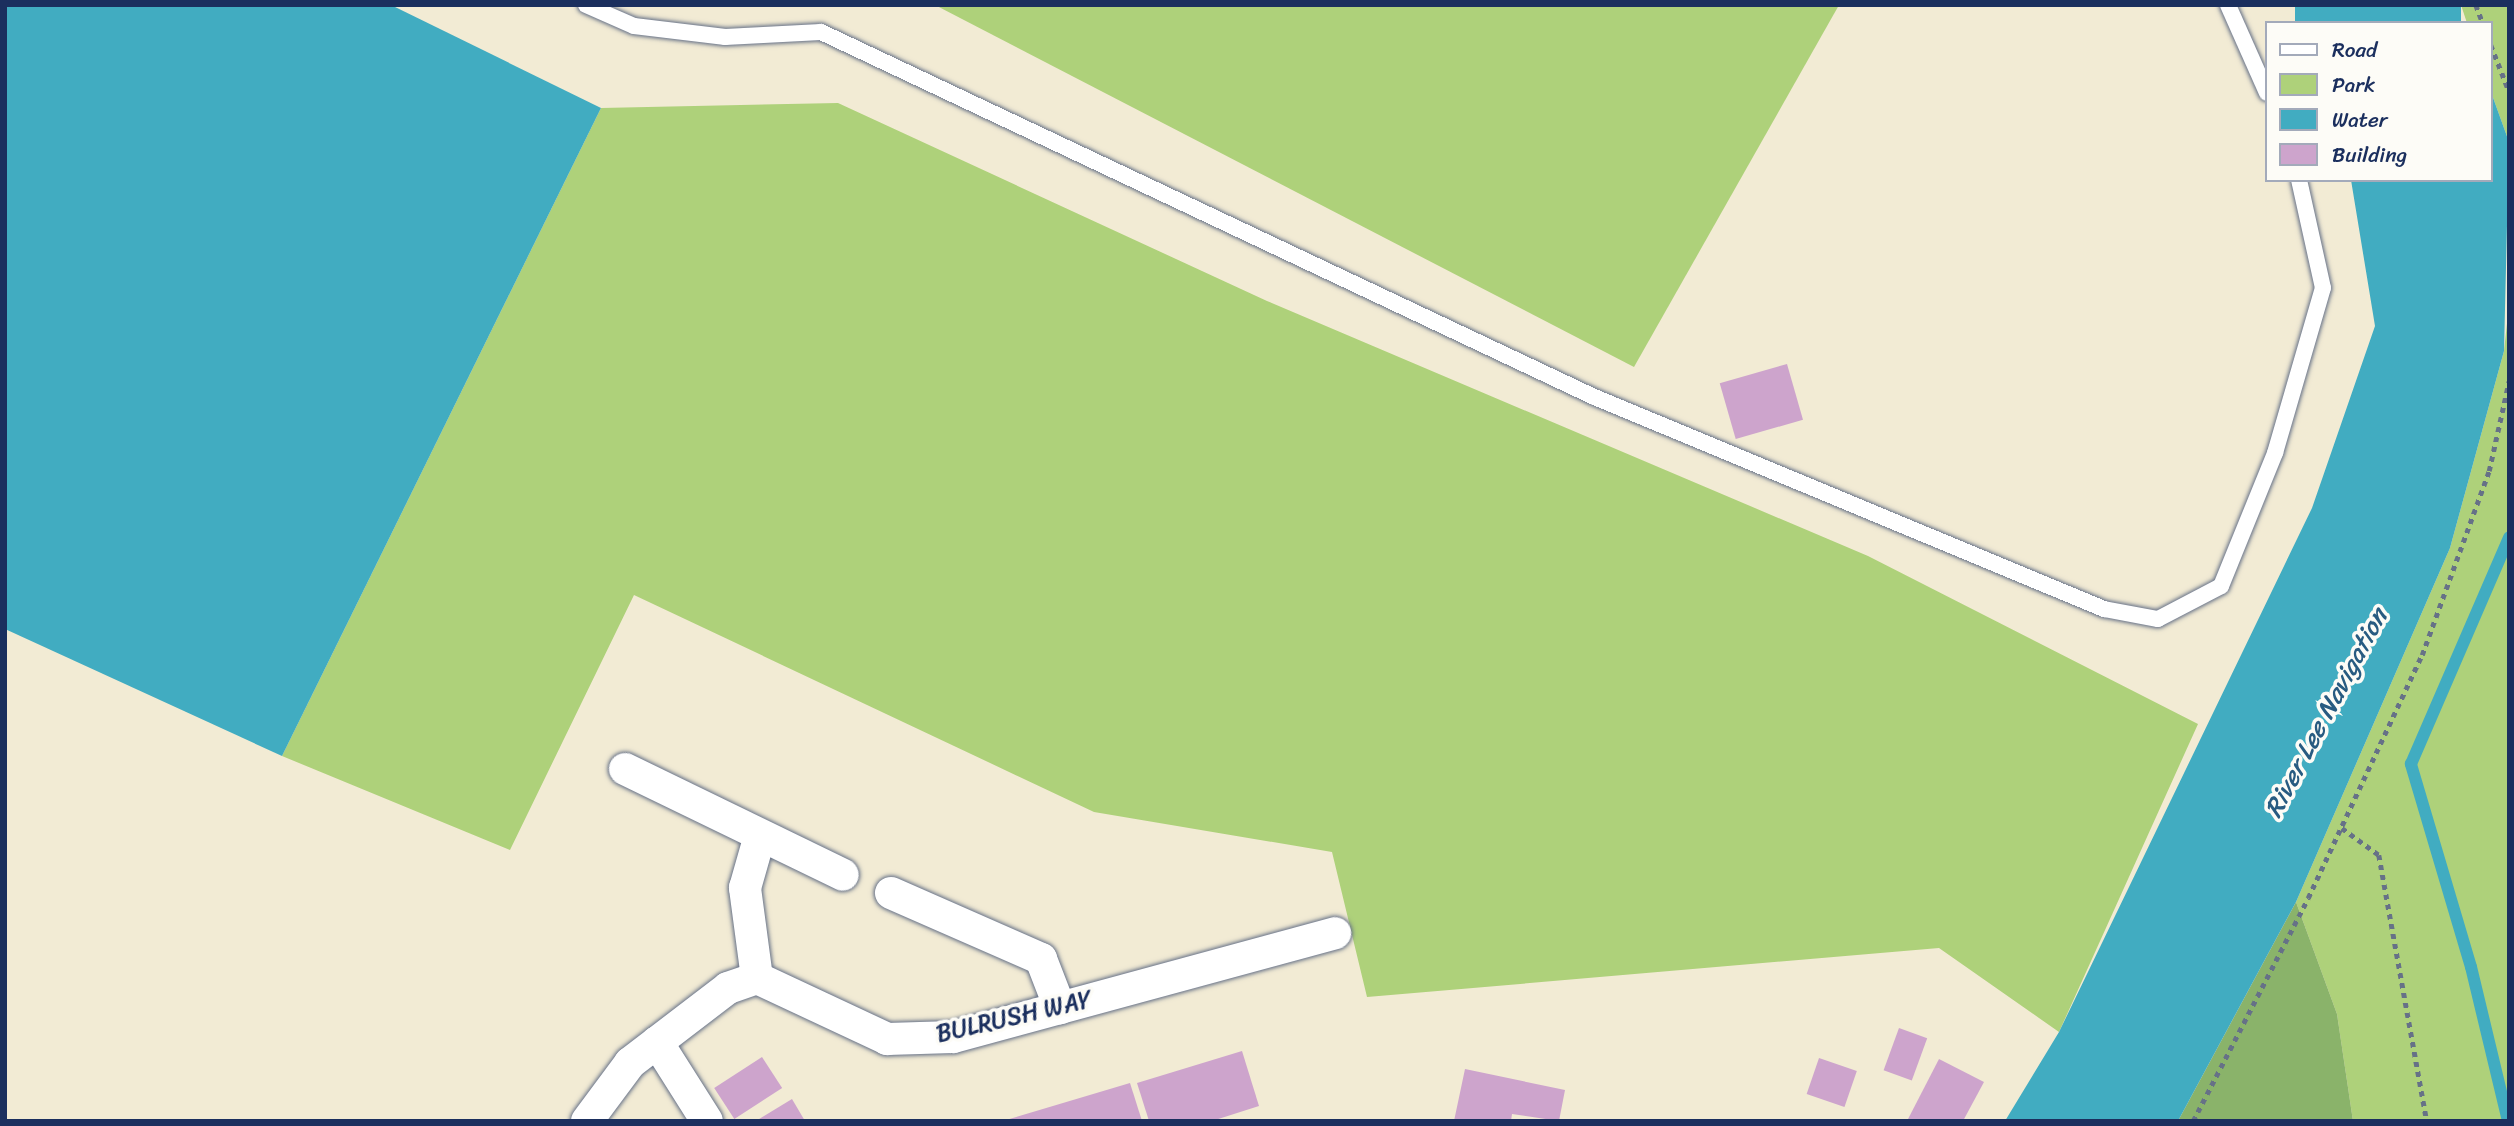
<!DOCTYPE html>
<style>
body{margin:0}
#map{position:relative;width:2514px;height:1126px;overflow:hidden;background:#f2ebd4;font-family:Sriracha,sans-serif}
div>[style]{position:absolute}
.green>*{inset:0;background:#aed17a}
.forest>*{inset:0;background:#8ab36a}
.water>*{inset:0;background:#41acc1;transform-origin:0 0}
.stream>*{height:12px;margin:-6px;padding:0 6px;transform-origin:6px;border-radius:6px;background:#41acc1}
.building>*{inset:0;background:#cda4cc;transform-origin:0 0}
.path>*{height:4.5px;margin-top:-2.25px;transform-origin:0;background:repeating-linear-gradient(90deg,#667187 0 5px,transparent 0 10px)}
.roads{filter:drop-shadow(0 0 2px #667187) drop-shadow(0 0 2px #667187)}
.service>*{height:16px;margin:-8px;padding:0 8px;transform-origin:8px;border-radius:8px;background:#fff}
.minor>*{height:32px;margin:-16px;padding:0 16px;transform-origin:16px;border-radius:16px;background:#fff}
span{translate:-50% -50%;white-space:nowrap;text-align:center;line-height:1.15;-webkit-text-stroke:7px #fdfcf7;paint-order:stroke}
.street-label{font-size:24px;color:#1b2f5e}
.water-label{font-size:26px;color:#285b81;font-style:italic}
.frame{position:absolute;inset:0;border:7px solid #1b2f5e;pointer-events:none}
.legend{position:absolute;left:2265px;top:21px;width:228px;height:161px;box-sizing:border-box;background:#fdfcf7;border:2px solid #a3aaba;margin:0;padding:9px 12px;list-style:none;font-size:21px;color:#1b2f5e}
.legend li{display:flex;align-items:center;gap:14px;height:35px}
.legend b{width:35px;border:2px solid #a3aaba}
</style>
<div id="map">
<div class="green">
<i style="clip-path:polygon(935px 5px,1839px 5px,1634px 367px)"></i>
<i style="clip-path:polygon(2461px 5px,2509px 5px,2509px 142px,2491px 92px,2491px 23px,2467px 23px)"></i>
<i style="clip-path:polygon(838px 103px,1267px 301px,1868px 556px,2198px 724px,2059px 1032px,1939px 948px,1367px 997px,1332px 852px,1094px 812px,634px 595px,510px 850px,282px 756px,601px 108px)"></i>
<i style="clip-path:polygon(2509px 305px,2509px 1121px,2353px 1121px,2337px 1014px,2296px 902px,2450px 548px,2504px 351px)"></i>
</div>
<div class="forest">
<i style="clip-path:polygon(2296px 902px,2337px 1014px,2353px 1121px,2178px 1121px)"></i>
</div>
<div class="water">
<i style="clip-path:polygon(5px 5px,391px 5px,601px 108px,282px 756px,5px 629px)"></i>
<i style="left:2295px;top:5px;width:166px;height:20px"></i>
<i style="clip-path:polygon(2491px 92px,2509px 142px,2504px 351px,2450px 548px,2296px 902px,2178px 1121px,2005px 1121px,2059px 1032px,2312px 508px,2375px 326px,2351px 180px,2491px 180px)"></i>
</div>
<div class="stream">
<i style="left:2508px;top:1121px;width:158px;rotate:-103.5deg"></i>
<i style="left:2471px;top:967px;width:212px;rotate:-106.5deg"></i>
<i style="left:2411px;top:764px;width:247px;rotate:-66.6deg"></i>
</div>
<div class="building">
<i style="left:1787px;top:364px;width:58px;height:70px;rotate:74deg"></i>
<i style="left:1899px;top:1028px;width:30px;height:45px;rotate:20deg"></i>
<i style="clip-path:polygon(1242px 1051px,1259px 1106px,1212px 1121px,1149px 1121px,1137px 1083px)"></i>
<i style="left:762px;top:1057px;width:37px;height:57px;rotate:57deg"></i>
<i style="left:1819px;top:1058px;width:40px;height:38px;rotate:19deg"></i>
<i style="clip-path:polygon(1939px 1059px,1984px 1082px,1963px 1121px,1907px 1121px)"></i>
<i style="clip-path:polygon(1465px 1069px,1565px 1090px,1559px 1121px,1512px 1114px,1511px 1121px,1454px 1121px)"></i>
<i style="clip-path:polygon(1130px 1083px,1142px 1121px,1007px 1121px,1006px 1120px)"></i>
<i style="clip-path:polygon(792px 1099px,805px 1121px,756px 1121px)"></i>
</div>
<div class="path">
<i style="left:2476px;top:5px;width:19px;rotate:69deg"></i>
<i style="left:2491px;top:45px;width:49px;rotate:68.6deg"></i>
<i style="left:2342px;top:828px;width:46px;rotate:36.1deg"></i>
<i style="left:2379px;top:855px;width:270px;rotate:79.8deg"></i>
<i style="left:2193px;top:1121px;width:251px;rotate:-62.7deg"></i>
<i style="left:2308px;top:898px;width:268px;rotate:-64.9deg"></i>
<i style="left:2422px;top:655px;width:196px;rotate:-70deg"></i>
<i style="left:2489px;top:471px;width:92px;rotate:-77.5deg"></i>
</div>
<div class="roads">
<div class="service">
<i style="left:586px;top:5px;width:52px;rotate:23.6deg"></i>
<i style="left:634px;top:26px;width:92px;rotate:6.9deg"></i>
<i style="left:725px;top:37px;width:96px;rotate:-3deg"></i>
<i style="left:821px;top:32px;width:853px;rotate:25.27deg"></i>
<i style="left:1592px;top:396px;width:555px;rotate:22.59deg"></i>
<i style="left:2104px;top:609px;width:55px;rotate:10.5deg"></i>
<i style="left:2158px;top:619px;width:71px;rotate:-27.6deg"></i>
<i style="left:2221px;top:586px;width:144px;rotate:-67.9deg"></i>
<i style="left:2275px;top:453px;width:172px;rotate:-73.8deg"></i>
<i style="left:2323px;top:288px;width:111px;rotate:-102.5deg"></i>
<i style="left:2228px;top:5px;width:96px;rotate:66.1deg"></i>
</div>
<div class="minor">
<i style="left:625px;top:769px;width:242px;rotate:25.9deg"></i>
<i style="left:891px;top:893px;width:164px;rotate:23.7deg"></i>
<i style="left:1041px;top:959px;width:53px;rotate:68.8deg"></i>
<i style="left:757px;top:978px;width:91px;rotate:-97.6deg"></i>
<i style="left:745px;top:888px;width:51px;rotate:-74.1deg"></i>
<i style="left:657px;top:1042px;width:93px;rotate:57.7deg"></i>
<i style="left:587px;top:1121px;width:72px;rotate:-53.4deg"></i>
<i style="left:630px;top:1063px;width:123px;rotate:-37.4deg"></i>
<i style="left:728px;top:988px;width:31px;rotate:-19deg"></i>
<i style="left:757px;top:978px;width:144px;rotate:25.1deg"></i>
<i style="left:887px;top:1039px;width:66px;rotate:-1.7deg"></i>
<i style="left:953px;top:1037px;width:396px;rotate:-15.2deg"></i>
</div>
</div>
<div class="street-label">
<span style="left:1014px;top:1017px;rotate:-13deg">BULRUSH WAY</span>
</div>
<div class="water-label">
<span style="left:2326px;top:713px;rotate:-62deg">River Lee Navigation</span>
</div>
<div class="frame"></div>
<ul class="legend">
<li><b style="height:9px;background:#fff"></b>Road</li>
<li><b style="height:19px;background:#aed17a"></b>Park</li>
<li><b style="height:19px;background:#41acc1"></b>Water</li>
<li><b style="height:19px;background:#cda4cc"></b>Building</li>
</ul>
</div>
